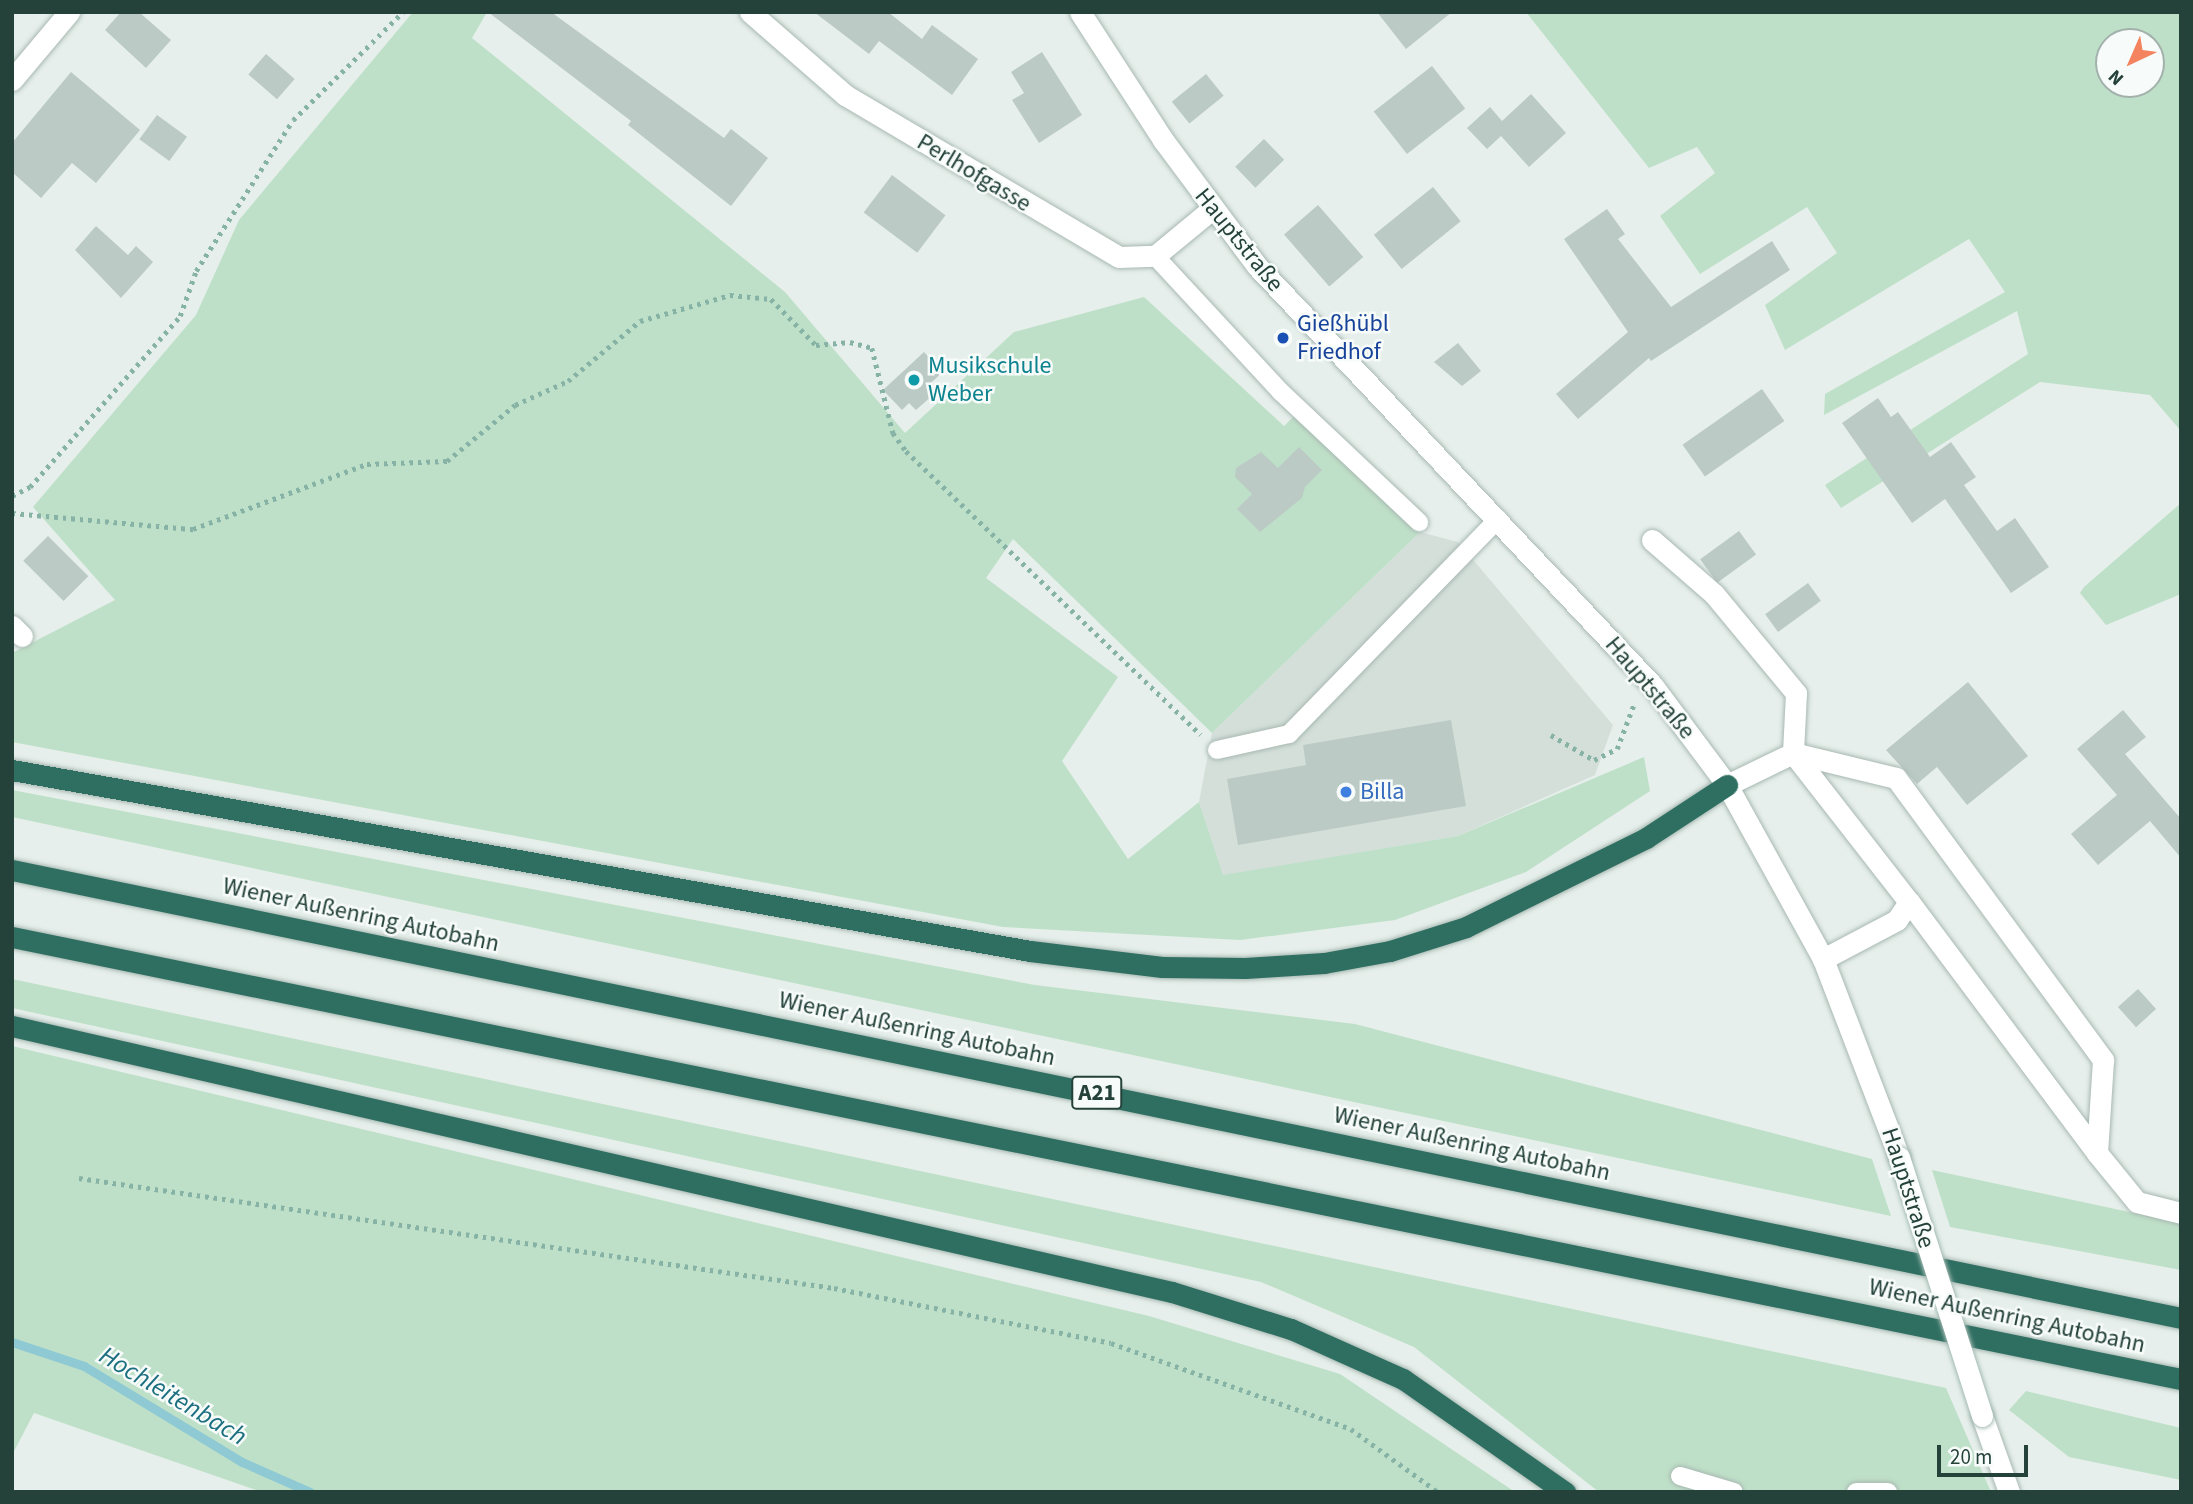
<!DOCTYPE html>
<meta charset="utf-8">
<style>
body{margin:0}
#map{position:relative;width:2193px;height:1504px;overflow:hidden;background:#e6efeb;font-family:"Source Sans 3",sans-serif}
div>[style]{position:absolute}
.built>*{inset:0;background:#d4dfda}
.green>*{inset:0;background:#bfe0c8}
.stream>*{height:9px;margin:-4.5px;padding:0 4.5px;transform-origin:4.5px;border-radius:4.5px;background:#8ec9d4}
.building>*{inset:0;background:#bbcac4;transform-origin:0 0}
.path>*{height:4.5px;margin-top:-2.25px;transform-origin:0;background:repeating-linear-gradient(90deg,#86b3a5 0 3.5px,transparent 0 8.5px)}
.roads{filter:drop-shadow(0 0 2px #a8b8b2) drop-shadow(0 0 2px #a8b8b2)}
.lane>*{height:18px;margin:-9px;padding:0 9px;transform-origin:9px;border-radius:9px;background:#fff}
.street>*{height:21px;margin:-10.5px;padding:0 10.5px;transform-origin:10.5px;border-radius:10.5px;background:#fff}
.secondary>*{height:21px;margin:-10.5px;padding:0 10.5px;transform-origin:10.5px;border-radius:10.5px;background:#fff}
.highway>*{height:21px;margin:-10.5px;padding:0 10.5px;transform-origin:10.5px;border-radius:10.5px;background:#2f6f62}
.bridges{filter:drop-shadow(0 0 2px #a4bbb3) drop-shadow(0 0 2px #a4bbb3)}
.secondary-bridge>*{height:21px;margin:-10.5px;padding:0 10.5px;transform-origin:10.5px;border-radius:10.5px;background:#fff}
.dots>*{width:19px;height:19px;translate:-50% -50%;box-sizing:border-box;border:4px solid #f7fbf9;border-radius:50%}
span{translate:-50% -50%;white-space:nowrap;text-align:center;line-height:1.15;-webkit-text-stroke:5px #f7fbf9;paint-order:stroke}
.shield-label span{padding:2px 5px;background:#f7fbf9;border:2px solid;border-radius:5px;-webkit-text-stroke-width:0}
.shield-label{font-size:23px;color:#24423a;font-weight:700}
.street-label{font-size:24px;color:#24423a}
.transit-label{font-size:24px;color:#164399}
.left{translate:0 -50%;text-align:left}
.culture-label{font-size:24px;color:#0d838f}
.shop-label{font-size:24px;color:#366cbe}
.water-label{font-size:26px;color:#1c6f80;font-style:italic}
.frame{position:absolute;inset:0;border:14px solid #24423a;pointer-events:none}
.north{position:absolute;left:2095px;top:28px;width:70px;height:70px;box-sizing:border-box;background:#f7fbf9;border:2px solid #a3b1ad;border-radius:50%;rotate:224deg;font-size:19px;font-weight:700;line-height:28px;text-align:center;color:#24423a}
.north::after{content:'';display:block;margin:auto;width:24px;height:32px;background:#f4845f;clip-path:polygon(50% 0,100% 100%,50% 72%,0 100%)}
.scale{position:absolute;left:1937px;top:1445px;width:91px;height:32px;box-sizing:border-box;border:4px solid #24423a;border-top:0;padding-left:9px;font-size:21px;line-height:24px;white-space:nowrap;color:#24423a;-webkit-text-stroke:5px #f7fbf9;paint-order:stroke}
</style>
<div id="map">
<div class="built">
<i style="clip-path:polygon(1420px 532px,1458px 542px,1613px 725px,1595px 775px,1458px 836px,1223px 876px,1199px 802px,1212px 733px)"></i>
</div>
<div class="green">
<i style="clip-path:polygon(413px 12px,487px 12px,472px 38px,785px 292px,905px 433px,1014px 332px,1144px 297px,1284px 426px,1295px 415px,1420px 532px,1212px 733px,1013px 539px,986px 578px,1118px 677px,1062px 761px,1128px 859px,1199px 802px,1223px 875px,1458px 836px,1644px 757px,1650px 791px,1526px 872px,1395px 920px,1240px 940px,1003px 927px,12px 742px,12px 653px,115px 600px,33px 507px,196px 315px,239px 220px)"></i>
<i style="clip-path:polygon(evenodd,1526px 12px,2181px 12px,2181px 431px,2150px 395px,2040px 382px,1841px 508px,1825px 485px,2028px 354px,2017px 311px,1824px 415px,1825px 394px,2005px 292px,1969px 239px,1785px 350px,1765px 305px,1837px 253px,1807px 207px,1700px 274px,1660px 216px,1715px 173px,1697px 147px,1649px 168px,1526px 12px,2109px 42px,2151px 42px,2151px 84px,2109px 84px,2109px 42px)"></i>
<i style="clip-path:polygon(2181px 503px,2181px 594px,2106px 625px,2080px 593px,2084px 587px)"></i>
<i style="clip-path:polygon(12px 790px,1035px 985px,1355px 1024px,1872px 1159px,1891px 1216px,12px 817px)"></i>
<i style="clip-path:polygon(12px 979px,1946px 1388px,1991px 1492px,1599px 1492px,1414px 1347px,1261px 1282px,12px 1008px)"></i>
<i style="clip-path:polygon(12px 1046px,1149px 1316px,1340px 1374px,1515px 1492px,262px 1492px,34px 1413px,12px 1455px)"></i>
<i style="clip-path:polygon(1932px 1170px,2181px 1223px,2181px 1270px,1950px 1227px)"></i>
<i style="clip-path:polygon(2026px 1391px,2181px 1428px,2181px 1480px,2069px 1457px,2009px 1410px)"></i>
</div>
<div class="stream">
<i style="left:12px;top:1342px;width:76px;rotate:18.4deg"></i>
<i style="left:84px;top:1366px;width:185px;rotate:31.3deg"></i>
<i style="left:242px;top:1462px;width:74px;rotate:23.8deg"></i>
</div>
<div class="building">
<i style="clip-path:polygon(121px 12px,139px 12px,171px 40px,146px 68px,105px 30px)"></i>
<i style="clip-path:polygon(488px 12px,551px 12px,724px 138px,731px 129px,768px 158px,731px 206px,628px 125px,631px 121px)"></i>
<i style="clip-path:polygon(814px 12px,888px 12px,922px 39px,932px 25px,978px 59px,952px 95px,879px 41px,869px 54px)"></i>
<i style="clip-path:polygon(1377px 12px,1452px 12px,1406px 49px)"></i>
<i style="clip-path:polygon(1042px 52px,1082px 115px,1039px 143px,1012px 100px,1024px 93px,1011px 72px)"></i>
<i style="left:266px;top:54px;width:38px;height:27px;rotate:41deg"></i>
<i style="left:1432px;top:66px;width:54px;height:74px;rotate:52deg"></i>
<i style="clip-path:polygon(71px 72px,140px 130px,96px 183px,72px 163px,41px 198px,12px 172px,12px 143px)"></i>
<i style="left:1206px;top:74px;width:28px;height:44px;rotate:51deg"></i>
<i style="clip-path:polygon(1531px 94px,1566px 133px,1529px 167px,1501px 136px,1487px 149px,1467px 128px,1490px 107px,1502px 121px)"></i>
<i style="left:157px;top:115px;width:37px;height:30px;rotate:36deg"></i>
<i style="left:1264px;top:139px;width:29px;height:40px;rotate:46deg"></i>
<i style="left:892px;top:175px;width:67px;height:47px;rotate:37deg"></i>
<i style="left:1433px;top:187px;width:44px;height:76px;rotate:51deg"></i>
<i style="left:1318px;top:205px;width:69px;height:45px;rotate:49deg"></i>
<i style="clip-path:polygon(1607px 209px,1625px 234px,1618px 239px,1671px 307px,1772px 241px,1790px 270px,1651px 361px,1649px 358px,1578px 419px,1556px 394px,1628px 332px,1564px 239px)"></i>
<i style="clip-path:polygon(96px 226px,128px 255px,136px 246px,153px 262px,121px 298px,75px 250px)"></i>
<i style="clip-path:polygon(1458px 343px,1481px 371px,1462px 386px,1434px 362px)"></i>
<i style="clip-path:polygon(924px 352px,943px 372px,926px 387px,933px 395px,916px 410px,909px 403px,902px 410px,883px 390px)"></i>
<i style="left:1762px;top:389px;width:39px;height:97px;rotate:55deg"></i>
<i style="clip-path:polygon(1878px 398px,1891px 417px,1898px 412px,1930px 457px,1951px 442px,1976px 477px,1964px 485px,1997px 531px,2015px 518px,2049px 567px,2011px 593px,1945px 499px,1912px 523px,1842px 423px)"></i>
<i style="clip-path:polygon(1299px 447px,1322px 470px,1305px 487px,1302px 498px,1260px 532px,1237px 509px,1252px 494px,1235px 477px,1236px 468px,1261px 452px,1278px 468px)"></i>
<i style="left:1739px;top:531px;width:29px;height:48px;rotate:54deg"></i>
<i style="left:48px;top:536px;width:57px;height:35px;rotate:45deg"></i>
<i style="left:1808px;top:583px;width:22px;height:53px;rotate:54deg"></i>
<i style="clip-path:polygon(1968px 682px,2028px 756px,1967px 805px,1937px 767px,1917px 784px,1886px 750px)"></i>
<i style="clip-path:polygon(2123px 710px,2146px 737px,2125px 754px,2181px 819px,2181px 858px,2150px 821px,2098px 865px,2071px 834px,2117px 795px,2077px 749px)"></i>
<i style="clip-path:polygon(1451px 720px,1466px 806px,1238px 845px,1227px 779px,1306px 765px,1303px 745px)"></i>
<i style="left:2138px;top:989px;width:27px;height:27px;rotate:48deg"></i>
</div>
<div class="path">
<i style="left:12px;top:496px;width:20px;rotate:-27deg"></i>
<i style="left:30px;top:487px;width:227px;rotate:-48.7deg"></i>
<i style="left:180px;top:316px;width:48px;rotate:-70.4deg"></i>
<i style="left:196px;top:271px;width:179px;rotate:-57.3deg"></i>
<i style="left:293px;top:120px;width:154px;rotate:-44.5deg"></i>
<i style="left:12px;top:513px;width:182px;rotate:5.1deg"></i>
<i style="left:193px;top:529px;width:186px;rotate:-20.5deg"></i>
<i style="left:367px;top:464px;width:80px;rotate:-2.1deg"></i>
<i style="left:447px;top:461px;width:88px;rotate:-39.5deg"></i>
<i style="left:515px;top:405px;width:58px;rotate:-24.4deg"></i>
<i style="left:568px;top:381px;width:94px;rotate:-39.8deg"></i>
<i style="left:640px;top:321px;width:94px;rotate:-16.1deg"></i>
<i style="left:730px;top:295px;width:41px;rotate:5.6deg"></i>
<i style="left:771px;top:299px;width:64px;rotate:45.6deg"></i>
<i style="left:816px;top:345px;width:34px;rotate:-5deg"></i>
<i style="left:850px;top:342px;width:23px;rotate:15deg"></i>
<i style="left:872px;top:348px;width:88px;rotate:76.1deg"></i>
<i style="left:893px;top:433px;width:22px;rotate:54deg"></i>
<i style="left:906px;top:451px;width:409px;rotate:43.9deg"></i>
<i style="left:1551px;top:735px;width:50px;rotate:30.2deg"></i>
<i style="left:1594px;top:760px;width:25px;rotate:-26deg"></i>
<i style="left:1617px;top:749px;width:48px;rotate:-69.3deg"></i>
<i style="left:79px;top:1178px;width:763px;rotate:8.29deg"></i>
<i style="left:834px;top:1288px;width:282px;rotate:11.2deg"></i>
<i style="left:1111px;top:1343px;width:255px;rotate:19.7deg"></i>
<i style="left:1351px;top:1429px;width:107px;rotate:35.9deg"></i>
</div>
<div class="roads">
<div class="lane">
<i style="left:1155px;top:256px;width:185px;rotate:47.2deg"></i>
<i style="left:1281px;top:392px;width:190px;rotate:43.3deg"></i>
<i style="left:1217px;top:750px;width:74px;rotate:-12.5deg"></i>
<i style="left:1289px;top:734px;width:300px;rotate:-45.8deg"></i>
<i style="left:1680px;top:1476px;width:56px;rotate:16.5deg"></i>
<i style="left:1856px;top:1492px;width:32px"></i>
</div>
<div class="street">
<i style="left:750px;top:12px;width:126px;rotate:41.1deg"></i>
<i style="left:845px;top:95px;width:318px;rotate:30.6deg"></i>
<i style="left:1119px;top:257px;width:36px;rotate:-2deg"></i>
<i style="left:1155px;top:256px;width:74px;rotate:-39.5deg"></i>
<i style="left:12px;top:80px;width:89px;rotate:-50deg"></i>
<i style="left:1652px;top:540px;width:82px;rotate:41.1deg"></i>
<i style="left:1714px;top:594px;width:129px;rotate:50.4deg"></i>
<i style="left:1796px;top:693px;width:60px;rotate:92.9deg"></i>
<i style="left:1793px;top:753px;width:106px;rotate:13.6deg"></i>
<i style="left:1896px;top:778px;width:350px;rotate:53.7deg"></i>
<i style="left:2103px;top:1060px;width:93px;rotate:93.7deg"></i>
<i style="left:2097px;top:1153px;width:314px;rotate:-126.8deg"></i>
<i style="left:12px;top:626px;width:14px;rotate:45deg"></i>
<i style="left:1727px;top:785px;width:73px;rotate:-25.9deg"></i>
<i style="left:1793px;top:753px;width:189px;rotate:52.1deg"></i>
<i style="left:1909px;top:902px;width:22px;rotate:124deg"></i>
<i style="left:1897px;top:920px;width:84px;rotate:152.2deg"></i>
<i style="left:2097px;top:1153px;width:63px;rotate:50.8deg"></i>
<i style="left:2137px;top:1202px;width:45px;rotate:14deg"></i>
</div>
<div class="secondary">
<i style="left:1080px;top:12px;width:153px;rotate:57deg"></i>
<i style="left:1163px;top:140px;width:157px;rotate:53.3deg"></i>
<i style="left:1257px;top:266px;width:577px;rotate:46.68deg"></i>
<i style="left:1653px;top:686px;width:124px;rotate:53.2deg"></i>
<i style="left:1727px;top:785px;width:199px;rotate:61.1deg"></i>
<i style="left:1823px;top:959px;width:212px;rotate:69deg"></i>
<i style="left:1982px;top:1416px;width:81px;rotate:70.4deg"></i>
</div>
<div class="highway">
<i style="left:12px;top:770px;width:1034px;rotate:10.08deg"></i>
<i style="left:1030px;top:951px;width:133px;rotate:6.9deg"></i>
<i style="left:1162px;top:967px;width:83px;rotate:0.7deg"></i>
<i style="left:1245px;top:968px;width:79px;rotate:-3.6deg"></i>
<i style="left:1324px;top:963px;width:67px;rotate:-10.3deg"></i>
<i style="left:1390px;top:951px;width:80px;rotate:-17.5deg"></i>
<i style="left:1466px;top:927px;width:201px;rotate:-26.3deg"></i>
<i style="left:1646px;top:838px;width:97px;rotate:-33.2deg"></i>
<i style="left:12px;top:870px;width:2215px;rotate:11.67deg"></i>
<i style="left:12px;top:937px;width:2214px;rotate:11.52deg"></i>
<i style="left:12px;top:1026px;width:1190px;rotate:12.92deg"></i>
<i style="left:1172px;top:1292px;width:125px;rotate:17.3deg"></i>
<i style="left:1291px;top:1329px;width:123px;rotate:24.1deg"></i>
<i style="left:1403px;top:1379px;width:198px;rotate:34.9deg"></i>
</div>
</div>
<div class="bridges">
<div class="secondary-bridge">
<i style="left:1899px;top:1157px;width:272px;rotate:72.2deg"></i>
</div>
</div>
<div class="dots">
<i style="left:1283px;top:338px;background:#1a4fb4"></i>
<i style="left:914px;top:380px;background:#0f9aa8"></i>
<i style="left:1346px;top:792px;background:#3f7fe0"></i>
</div>
<div class="shield-label">
<span style="left:1097px;top:1093px">A21</span>
</div>
<div class="street-label">
<span style="left:974px;top:173px;rotate:31deg">Perlhofgasse</span>
<span style="left:1239px;top:240px;rotate:51deg">Hauptstraße</span>
<span style="left:1650px;top:688px;rotate:50deg">Hauptstraße</span>
<span style="left:361px;top:915px;rotate:12deg">Wiener Außenring Autobahn</span>
<span style="left:917px;top:1029px;rotate:12deg">Wiener Außenring Autobahn</span>
<span style="left:1472px;top:1144px;rotate:12deg">Wiener Außenring Autobahn</span>
<span style="left:1908px;top:1188px;rotate:72deg">Hauptstraße</span>
<span style="left:2007px;top:1316px;rotate:12deg">Wiener Außenring Autobahn</span>
</div>
<div class="transit-label">
<span class="left" style="left:1297px;top:338px">Gießhübl<br>Friedhof</span>
</div>
<div class="culture-label">
<span class="left" style="left:928px;top:380px">Musikschule<br>Weber</span>
</div>
<div class="shop-label">
<span class="left" style="left:1360px;top:792px">Billa</span>
</div>
<div class="water-label">
<span style="left:173px;top:1396px;rotate:31deg">Hochleitenbach</span>
</div>
<div class="frame"></div>
<div class="north">N</div>
<div class="scale">20 m</div>
</div>
